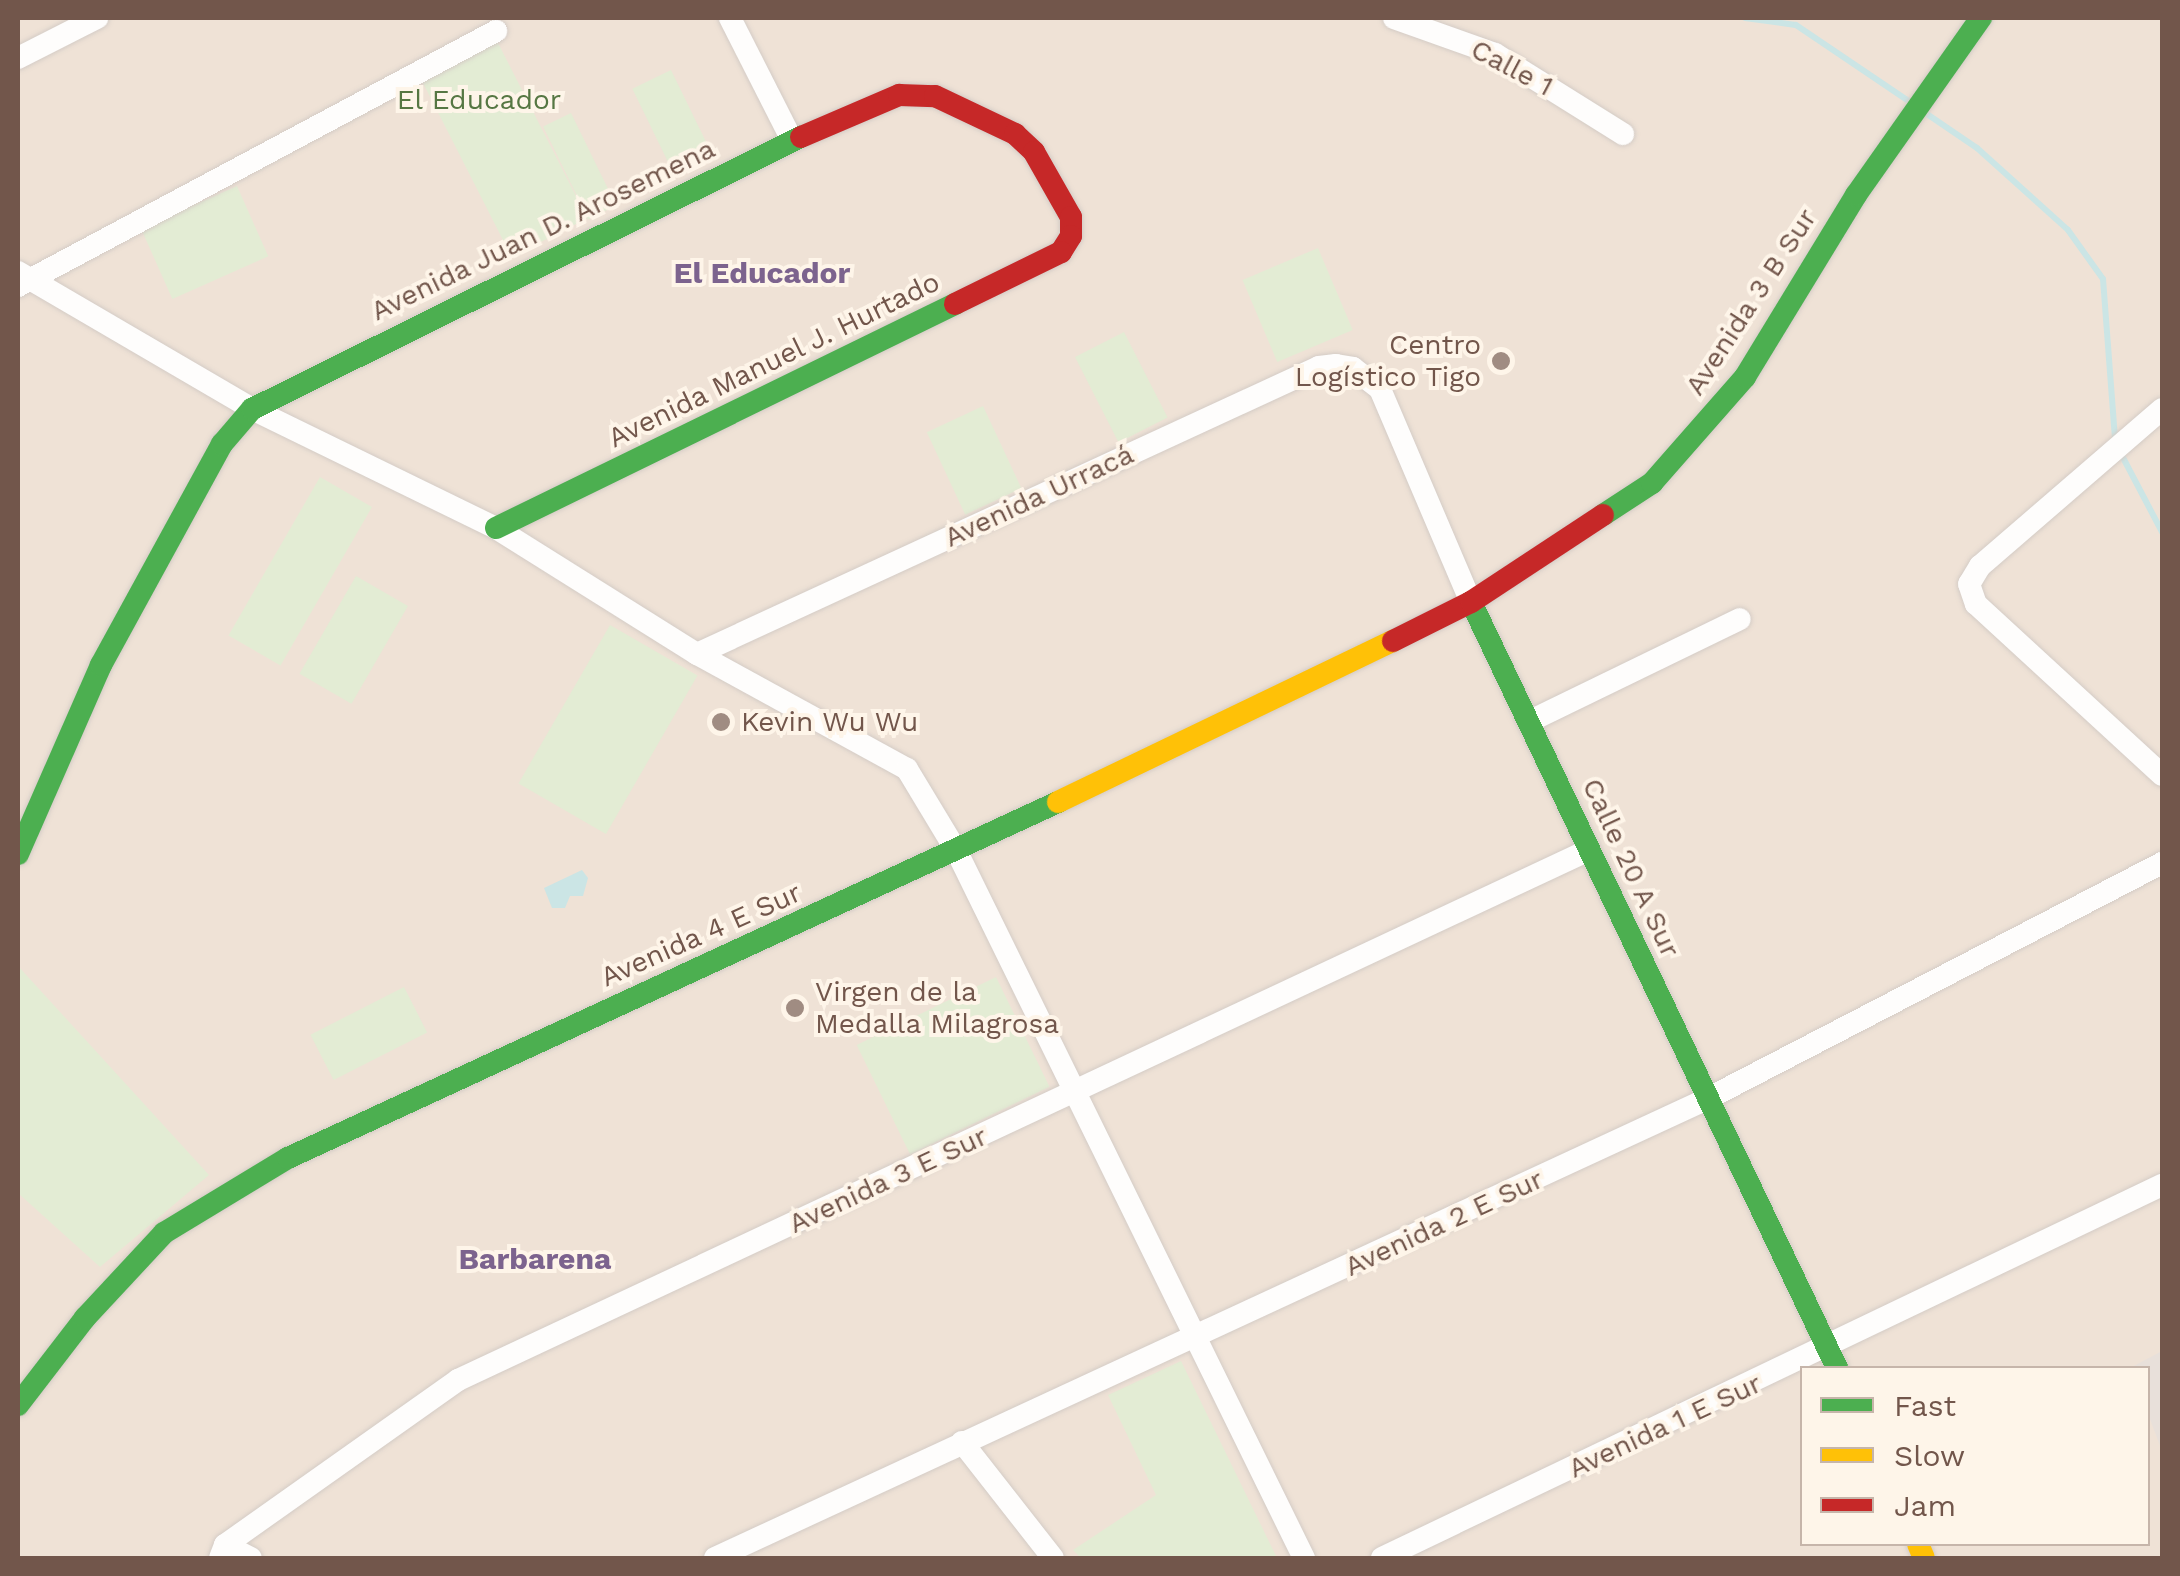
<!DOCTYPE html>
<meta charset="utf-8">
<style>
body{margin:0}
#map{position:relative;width:2180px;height:1576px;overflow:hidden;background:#f6f0e9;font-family:"Work Sans",sans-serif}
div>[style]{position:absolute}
.residential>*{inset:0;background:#efe2d6}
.industrial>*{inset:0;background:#e8e0da}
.green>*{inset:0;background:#e3ecd4;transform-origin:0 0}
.water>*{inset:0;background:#cbe5e5}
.stream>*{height:6px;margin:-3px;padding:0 3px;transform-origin:3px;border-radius:3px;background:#cbe5e5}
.roads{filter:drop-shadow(0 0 2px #d4ccc6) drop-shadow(0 0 2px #d4ccc6)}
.street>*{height:22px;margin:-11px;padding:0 11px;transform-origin:11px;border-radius:11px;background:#fefdfc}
.fast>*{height:22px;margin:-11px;padding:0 11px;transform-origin:11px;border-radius:11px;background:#4caf50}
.slow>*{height:22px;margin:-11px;padding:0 11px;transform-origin:11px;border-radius:11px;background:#ffc107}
.jam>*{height:22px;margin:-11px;padding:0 11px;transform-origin:11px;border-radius:11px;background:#c62828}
.dots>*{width:28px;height:28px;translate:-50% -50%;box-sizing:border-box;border:5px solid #fef5e9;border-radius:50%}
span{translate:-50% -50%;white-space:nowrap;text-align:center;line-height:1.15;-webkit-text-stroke:8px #fef5e9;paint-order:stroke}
.street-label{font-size:28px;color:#72564b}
.park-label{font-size:28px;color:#567743}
.poi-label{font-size:28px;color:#72564b}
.right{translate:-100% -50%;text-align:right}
.left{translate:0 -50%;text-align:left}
.neighbourhood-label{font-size:30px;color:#7c638e;font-weight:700}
.frame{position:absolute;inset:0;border:20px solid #72564b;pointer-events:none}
.legend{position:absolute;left:1800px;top:1366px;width:350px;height:180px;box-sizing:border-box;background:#fef5e9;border:2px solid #c6b5aa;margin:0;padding:12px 18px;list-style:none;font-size:30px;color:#72564b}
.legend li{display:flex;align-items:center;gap:20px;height:50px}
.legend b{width:50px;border:2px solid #c6b5aa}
</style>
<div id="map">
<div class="residential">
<i style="clip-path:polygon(evenodd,18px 18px,2162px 18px,2162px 1558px,18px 1558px,18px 18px,1802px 1368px,2148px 1368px,2148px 1544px,1802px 1544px,1802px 1368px)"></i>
</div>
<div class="industrial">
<i style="clip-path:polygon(2162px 1351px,2162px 1451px,2148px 1414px,2148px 1368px,2130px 1368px)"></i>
</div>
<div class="green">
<i style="left:497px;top:41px;width:199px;height:85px;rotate:63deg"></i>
<i style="left:671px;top:70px;width:90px;height:43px;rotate:64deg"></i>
<i style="left:571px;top:113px;width:103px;height:31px;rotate:64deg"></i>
<i style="left:237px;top:186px;width:77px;height:105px;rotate:66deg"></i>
<i style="left:1318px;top:248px;width:89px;height:82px;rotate:67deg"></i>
<i style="left:1124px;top:332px;width:96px;height:55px;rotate:63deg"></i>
<i style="left:983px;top:406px;width:91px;height:62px;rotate:65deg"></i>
<i style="left:320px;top:477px;width:60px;height:183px;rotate:30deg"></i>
<i style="left:356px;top:576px;width:60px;height:113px;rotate:30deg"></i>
<i style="left:610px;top:625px;width:101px;height:183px;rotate:30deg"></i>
<i style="clip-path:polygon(18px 966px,209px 1175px,100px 1267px,18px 1193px)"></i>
<i style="left:996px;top:977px;width:122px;height:155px;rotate:64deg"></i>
<i style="left:404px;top:987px;width:51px;height:105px;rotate:63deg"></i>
<i style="clip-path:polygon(1181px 1361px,1277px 1558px,1081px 1558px,1073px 1550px,1156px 1495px,1108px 1395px)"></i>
</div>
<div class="water">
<i style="clip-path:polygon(582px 870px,588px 878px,583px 896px,570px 896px,565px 908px,552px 908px,544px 888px)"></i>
</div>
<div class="stream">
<i style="left:1745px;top:18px;width:51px;rotate:7.8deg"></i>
<i style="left:1796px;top:25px;width:138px;rotate:34deg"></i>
<i style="left:1924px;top:112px;width:64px;rotate:34.2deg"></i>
<i style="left:1977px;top:148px;width:122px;rotate:42deg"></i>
<i style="left:2068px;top:230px;width:60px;rotate:54.5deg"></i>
<i style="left:2103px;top:279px;width:160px;rotate:85.7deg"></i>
<i style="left:2119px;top:450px;width:93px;rotate:62.3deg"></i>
</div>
<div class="roads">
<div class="street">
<i style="left:730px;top:18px;width:137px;rotate:63.1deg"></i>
<i style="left:1394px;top:18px;width:107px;rotate:19.6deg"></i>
<i style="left:1495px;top:54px;width:151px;rotate:32deg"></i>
<i style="left:18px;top:58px;width:89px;rotate:-26.9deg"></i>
<i style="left:18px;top:272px;width:271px;rotate:30.3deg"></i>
<i style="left:252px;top:409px;width:271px;rotate:26deg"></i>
<i style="left:496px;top:528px;width:237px;rotate:32.1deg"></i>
<i style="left:697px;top:654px;width:239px;rotate:28.7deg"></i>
<i style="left:907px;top:769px;width:97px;rotate:58.9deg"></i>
<i style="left:957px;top:852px;width:787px;rotate:63.83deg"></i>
<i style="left:18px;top:286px;width:542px;rotate:-28.08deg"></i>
<i style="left:2162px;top:409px;width:240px;rotate:139.2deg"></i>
<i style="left:1980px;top:566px;width:21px;rotate:121deg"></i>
<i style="left:1969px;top:584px;width:21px;rotate:71deg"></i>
<i style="left:1976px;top:604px;width:253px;rotate:42.6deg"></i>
<i style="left:697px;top:654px;width:685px;rotate:-24.77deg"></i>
<i style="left:1319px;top:367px;width:17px;rotate:-7deg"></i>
<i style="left:1336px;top:365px;width:17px;rotate:10deg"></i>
<i style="left:1353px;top:368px;width:34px;rotate:38deg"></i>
<i style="left:1380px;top:389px;width:232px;rotate:66.9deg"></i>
<i style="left:1530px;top:721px;width:233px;rotate:-25.9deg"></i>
<i style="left:962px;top:1442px;width:147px;rotate:51.9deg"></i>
<i style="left:225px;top:1545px;width:29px;rotate:27deg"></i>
<i style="left:220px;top:1558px;width:14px;rotate:-69deg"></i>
<i style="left:225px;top:1545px;width:286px;rotate:-35.3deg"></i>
<i style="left:458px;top:1380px;width:1249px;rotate:-25.11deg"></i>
<i style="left:715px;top:1558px;width:1093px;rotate:-24.83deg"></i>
<i style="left:1707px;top:1099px;width:513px;rotate:-27.41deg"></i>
<i style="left:1382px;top:1558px;width:865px;rotate:-25.56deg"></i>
</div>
<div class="fast">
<i style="left:1603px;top:515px;width:59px;rotate:-33.1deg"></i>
<i style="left:1652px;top:483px;width:141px;rotate:-48.7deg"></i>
<i style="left:1745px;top:377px;width:213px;rotate:-58.6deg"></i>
<i style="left:1856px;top:195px;width:217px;rotate:-54.8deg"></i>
<i style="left:496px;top:528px;width:511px;rotate:-26.01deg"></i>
<i style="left:1471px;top:602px;width:849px;rotate:64.46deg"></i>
<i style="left:18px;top:854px;width:206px;rotate:-66.3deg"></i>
<i style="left:101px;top:665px;width:252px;rotate:-61.3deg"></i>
<i style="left:222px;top:444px;width:46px;rotate:-49.4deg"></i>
<i style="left:252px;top:409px;width:613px;rotate:-26.36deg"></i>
<i style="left:18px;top:1405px;width:110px;rotate:-52.4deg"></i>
<i style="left:85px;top:1318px;width:116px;rotate:-47.1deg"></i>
<i style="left:164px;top:1233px;width:145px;rotate:-31.2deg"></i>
<i style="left:288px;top:1158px;width:848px;rotate:-24.81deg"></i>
</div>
<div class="slow">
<i style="left:1058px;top:802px;width:372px;rotate:-25.7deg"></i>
<i style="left:1918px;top:1544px;width:15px;rotate:67deg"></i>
</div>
<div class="jam">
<i style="left:801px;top:137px;width:107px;rotate:-23.2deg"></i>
<i style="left:899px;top:95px;width:36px;rotate:2deg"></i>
<i style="left:935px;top:96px;width:89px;rotate:25.4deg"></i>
<i style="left:1015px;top:134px;width:26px;rotate:43deg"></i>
<i style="left:1034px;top:152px;width:75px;rotate:60.4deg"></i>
<i style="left:1071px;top:217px;width:19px;rotate:90deg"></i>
<i style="left:1071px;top:236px;width:19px;rotate:122deg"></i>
<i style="left:1061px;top:252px;width:118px;rotate:153.9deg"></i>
<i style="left:1393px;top:641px;width:87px;rotate:-26.6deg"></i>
<i style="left:1471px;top:602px;width:158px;rotate:-33.4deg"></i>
</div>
</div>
<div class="dots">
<i style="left:1501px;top:361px;background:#a08c82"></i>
<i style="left:721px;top:722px;background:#a08c82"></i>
<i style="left:795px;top:1008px;background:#a08c82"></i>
</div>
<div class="street-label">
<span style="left:1512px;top:68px;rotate:28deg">Calle 1</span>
<span style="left:543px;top:230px;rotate:-26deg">Avenida Juan D. Arosemena</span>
<span style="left:1751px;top:302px;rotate:-57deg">Avenida 3 B Sur</span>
<span style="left:774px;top:360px;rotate:-26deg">Avenida Manuel J. Hurtado</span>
<span style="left:1039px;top:496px;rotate:-25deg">Avenida Urracá</span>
<span style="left:1631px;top:868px;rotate:65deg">Calle 20 A Sur</span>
<span style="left:701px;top:935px;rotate:-24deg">Avenida 4 E Sur</span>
<span style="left:888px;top:1180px;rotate:-25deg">Avenida 3 E Sur</span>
<span style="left:1444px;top:1223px;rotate:-25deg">Avenida 2 E Sur</span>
<span style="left:1665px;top:1426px;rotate:-25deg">Avenida 1 E Sur</span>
</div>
<div class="park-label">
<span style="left:479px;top:100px">El Educador</span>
</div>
<div class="poi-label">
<span class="right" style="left:1481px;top:361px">Centro<br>Logístico Tigo</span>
<span class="left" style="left:741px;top:722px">Kevin Wu Wu</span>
<span class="left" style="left:815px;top:1008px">Virgen de la<br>Medalla Milagrosa</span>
</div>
<div class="neighbourhood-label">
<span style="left:762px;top:273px">El Educador</span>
<span style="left:535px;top:1259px">Barbarena</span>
</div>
<div class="frame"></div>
<ul class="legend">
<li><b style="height:12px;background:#4caf50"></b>Fast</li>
<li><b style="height:12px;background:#ffc107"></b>Slow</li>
<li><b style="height:12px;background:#c62828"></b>Jam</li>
</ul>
</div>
